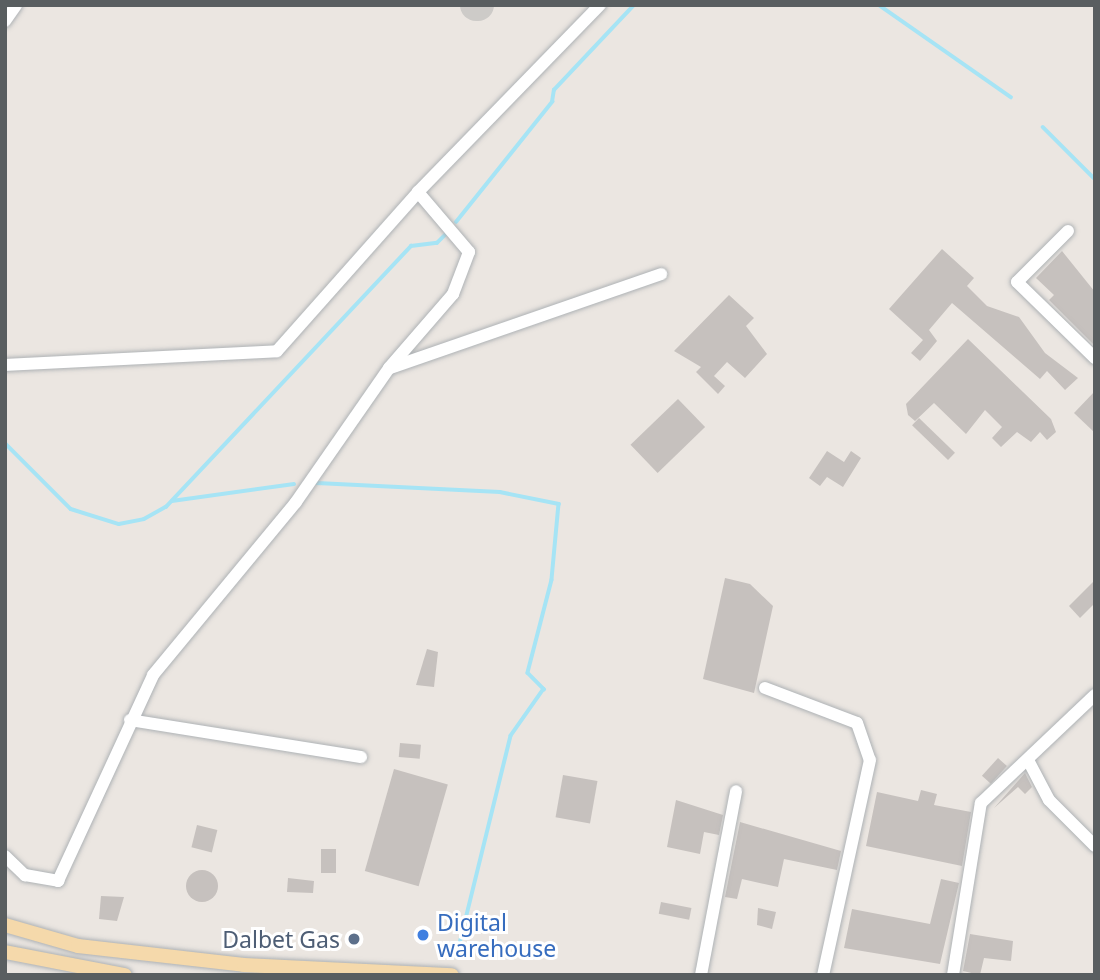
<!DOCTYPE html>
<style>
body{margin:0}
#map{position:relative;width:1100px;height:980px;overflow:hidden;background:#ebe6e1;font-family:"Noto Sans",sans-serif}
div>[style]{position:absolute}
.stream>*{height:3.5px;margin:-1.75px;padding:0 1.75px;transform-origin:1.75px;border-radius:1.75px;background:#a6e4f5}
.taxiway>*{height:32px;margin:-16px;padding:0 16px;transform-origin:16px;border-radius:16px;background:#cdcbc8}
.building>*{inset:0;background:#c6c1be;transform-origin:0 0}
.round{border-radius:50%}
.roads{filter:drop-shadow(0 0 2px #aeb2b5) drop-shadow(0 0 2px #aeb2b5)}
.minor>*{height:12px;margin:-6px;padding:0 6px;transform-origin:6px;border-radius:6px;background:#fff}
.major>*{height:14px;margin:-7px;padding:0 7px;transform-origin:7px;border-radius:7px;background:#f5d9ab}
.dots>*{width:19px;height:19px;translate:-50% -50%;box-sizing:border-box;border:4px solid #fff;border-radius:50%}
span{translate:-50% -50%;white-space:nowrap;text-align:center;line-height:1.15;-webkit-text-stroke:6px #fff;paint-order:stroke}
.shop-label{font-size:23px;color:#366cbe}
.left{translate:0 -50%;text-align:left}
.service-label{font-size:23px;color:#4e5e75}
.right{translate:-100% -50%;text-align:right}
.frame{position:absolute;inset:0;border:7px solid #595e60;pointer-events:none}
</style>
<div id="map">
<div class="stream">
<i style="left:879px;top:5px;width:161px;rotate:34.9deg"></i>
<i style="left:1043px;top:127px;width:74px;rotate:45deg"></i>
<i style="left:456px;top:222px;width:154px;rotate:-51.3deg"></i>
<i style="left:552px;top:102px;width:12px;rotate:-81deg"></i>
<i style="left:554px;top:90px;width:117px;rotate:-46.7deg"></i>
<i style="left:5px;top:443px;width:93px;rotate:45deg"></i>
<i style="left:71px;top:509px;width:50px;rotate:17.4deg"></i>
<i style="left:119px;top:524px;width:25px;rotate:-11deg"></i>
<i style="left:144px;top:519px;width:25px;rotate:-29deg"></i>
<i style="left:166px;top:507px;width:358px;rotate:-46.8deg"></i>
<i style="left:411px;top:246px;width:26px;rotate:-7deg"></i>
<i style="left:437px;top:243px;width:14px;rotate:-45deg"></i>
<i style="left:317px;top:483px;width:183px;rotate:2.8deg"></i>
<i style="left:500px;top:492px;width:60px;rotate:11.5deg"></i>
<i style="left:559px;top:504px;width:76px;rotate:95.3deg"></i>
<i style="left:552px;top:580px;width:96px;rotate:104.5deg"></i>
<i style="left:528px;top:673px;width:23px;rotate:45deg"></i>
<i style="left:544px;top:689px;width:57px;rotate:125.1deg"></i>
<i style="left:511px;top:736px;width:227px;rotate:103.8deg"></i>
<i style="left:172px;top:501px;width:123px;rotate:-7.9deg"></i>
</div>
<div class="taxiway">
<i style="left:476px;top:5px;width:2px"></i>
</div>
<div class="building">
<i style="clip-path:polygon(942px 249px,974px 278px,967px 286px,987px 306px,1019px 317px,1045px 353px,1078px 378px,1065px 390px,1047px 371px,1040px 379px,952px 303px,929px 330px,937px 341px,927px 353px,920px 361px,911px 353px,923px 340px,889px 309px)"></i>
<i style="clip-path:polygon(1062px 251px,1095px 292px,1095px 346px,1049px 300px,1054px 295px,1036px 278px)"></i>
<i style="clip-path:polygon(729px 295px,754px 318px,746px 326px,767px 354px,745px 378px,727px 362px,714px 376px,725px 386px,718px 394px,696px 372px,701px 367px,674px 351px)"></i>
<i style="clip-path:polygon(968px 339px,1051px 419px,1056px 432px,1047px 440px,1040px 432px,1031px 442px,1017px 432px,1001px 447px,992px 438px,1002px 427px,985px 410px,966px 434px,934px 403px,915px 421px,908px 415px,906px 404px)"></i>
<i style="clip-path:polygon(1095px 391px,1095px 433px,1074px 413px)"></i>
<i style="left:678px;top:399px;width:39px;height:66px;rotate:46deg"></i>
<i style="left:919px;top:418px;width:50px;height:10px;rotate:44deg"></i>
<i style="clip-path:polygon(827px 451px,844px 462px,851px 451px,861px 458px,843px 487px,827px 477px,820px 486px,809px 478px)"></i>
<i style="clip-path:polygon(725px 578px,750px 584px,773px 606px,754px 693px,703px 679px)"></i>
<i style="clip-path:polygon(1095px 580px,1095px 603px,1080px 618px,1069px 606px)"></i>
<i style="clip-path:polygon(427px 649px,438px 652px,434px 687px,416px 685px)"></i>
<i style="left:400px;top:743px;width:21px;height:14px;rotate:5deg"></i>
<i style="left:998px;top:758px;width:12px;height:24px;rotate:42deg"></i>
<i style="left:394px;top:769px;width:56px;height:106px;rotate:16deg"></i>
<i style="clip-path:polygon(1025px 773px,1032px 787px,1025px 794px,1018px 787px,994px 808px)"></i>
<i style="left:563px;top:775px;width:35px;height:43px;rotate:10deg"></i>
<i style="clip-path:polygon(921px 790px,937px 794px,934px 805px,971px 812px,962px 866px,866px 846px,877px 792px,918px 801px)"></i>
<i style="clip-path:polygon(676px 800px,723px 815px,719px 835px,704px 832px,700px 854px,667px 847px)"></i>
<i style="clip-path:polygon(740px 822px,841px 851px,837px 870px,784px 859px,778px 887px,742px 879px,737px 899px,725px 897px)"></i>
<i style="left:197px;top:825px;width:21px;height:23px;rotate:14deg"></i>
<i style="left:321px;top:849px;width:15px;height:24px"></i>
<i class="round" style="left:186px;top:870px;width:32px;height:32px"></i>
<i style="clip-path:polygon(288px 878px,314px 881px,313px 893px,287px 892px)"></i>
<i style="clip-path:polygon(941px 879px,959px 883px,940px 964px,844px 948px,852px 909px,930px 924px)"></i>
<i style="clip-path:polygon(101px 896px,124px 897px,117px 921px,99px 919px)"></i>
<i style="left:661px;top:902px;width:31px;height:12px;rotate:11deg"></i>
<i style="clip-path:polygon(758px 908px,776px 912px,772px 929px,757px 925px)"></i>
<i style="clip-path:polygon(970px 934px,1013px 941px,1011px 961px,984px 958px,980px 975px,963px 971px)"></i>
</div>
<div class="roads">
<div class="minor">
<i style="left:5px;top:21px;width:19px;rotate:-55deg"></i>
<i style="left:1068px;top:231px;width:72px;rotate:135deg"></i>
<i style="left:1017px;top:282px;width:109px;rotate:44.3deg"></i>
<i style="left:5px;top:365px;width:272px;rotate:-2.9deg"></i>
<i style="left:277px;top:351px;width:213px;rotate:-48.4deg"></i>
<i style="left:418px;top:192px;width:261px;rotate:-45.8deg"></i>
<i style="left:390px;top:368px;width:287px;rotate:-19.1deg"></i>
<i style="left:765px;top:688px;width:98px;rotate:20.8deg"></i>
<i style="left:857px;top:723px;width:39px;rotate:71deg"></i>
<i style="left:870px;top:760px;width:220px;rotate:102.3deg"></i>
<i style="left:130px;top:720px;width:234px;rotate:9.1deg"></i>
<i style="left:1028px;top:760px;width:45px;rotate:62.3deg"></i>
<i style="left:1049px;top:800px;width:65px;rotate:45deg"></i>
<i style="left:5px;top:856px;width:28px;rotate:44deg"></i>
<i style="left:25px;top:875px;width:34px;rotate:10deg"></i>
<i style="left:58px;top:881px;width:227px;rotate:-65.2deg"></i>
<i style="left:153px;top:675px;width:224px;rotate:-50.4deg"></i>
<i style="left:296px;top:502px;width:163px;rotate:-55.2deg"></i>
<i style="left:389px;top:368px;width:98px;rotate:-49.1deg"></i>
<i style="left:453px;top:294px;width:45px;rotate:-69.1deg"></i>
<i style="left:469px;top:252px;width:79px;rotate:-130.4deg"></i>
<i style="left:701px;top:975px;width:187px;rotate:-79.2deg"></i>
<i style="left:953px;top:975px;width:174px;rotate:-80.8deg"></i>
<i style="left:981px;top:803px;width:157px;rotate:-43.5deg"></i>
</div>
<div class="major">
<i style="left:5px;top:925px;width:76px;rotate:16deg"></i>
<i style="left:78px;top:946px;width:167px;rotate:6.5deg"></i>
<i style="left:244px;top:965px;width:208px;rotate:2.8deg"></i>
<i style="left:5px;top:952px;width:122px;rotate:10.9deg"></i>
</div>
</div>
<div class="dots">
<i style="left:423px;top:935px;background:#3f7fe0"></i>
<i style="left:354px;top:939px;background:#5c6f8a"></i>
</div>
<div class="shop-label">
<span class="left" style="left:437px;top:935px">Digital<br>warehouse</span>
</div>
<div class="service-label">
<span class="right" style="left:340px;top:939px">Dalbet Gas</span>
</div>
<div class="frame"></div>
</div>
